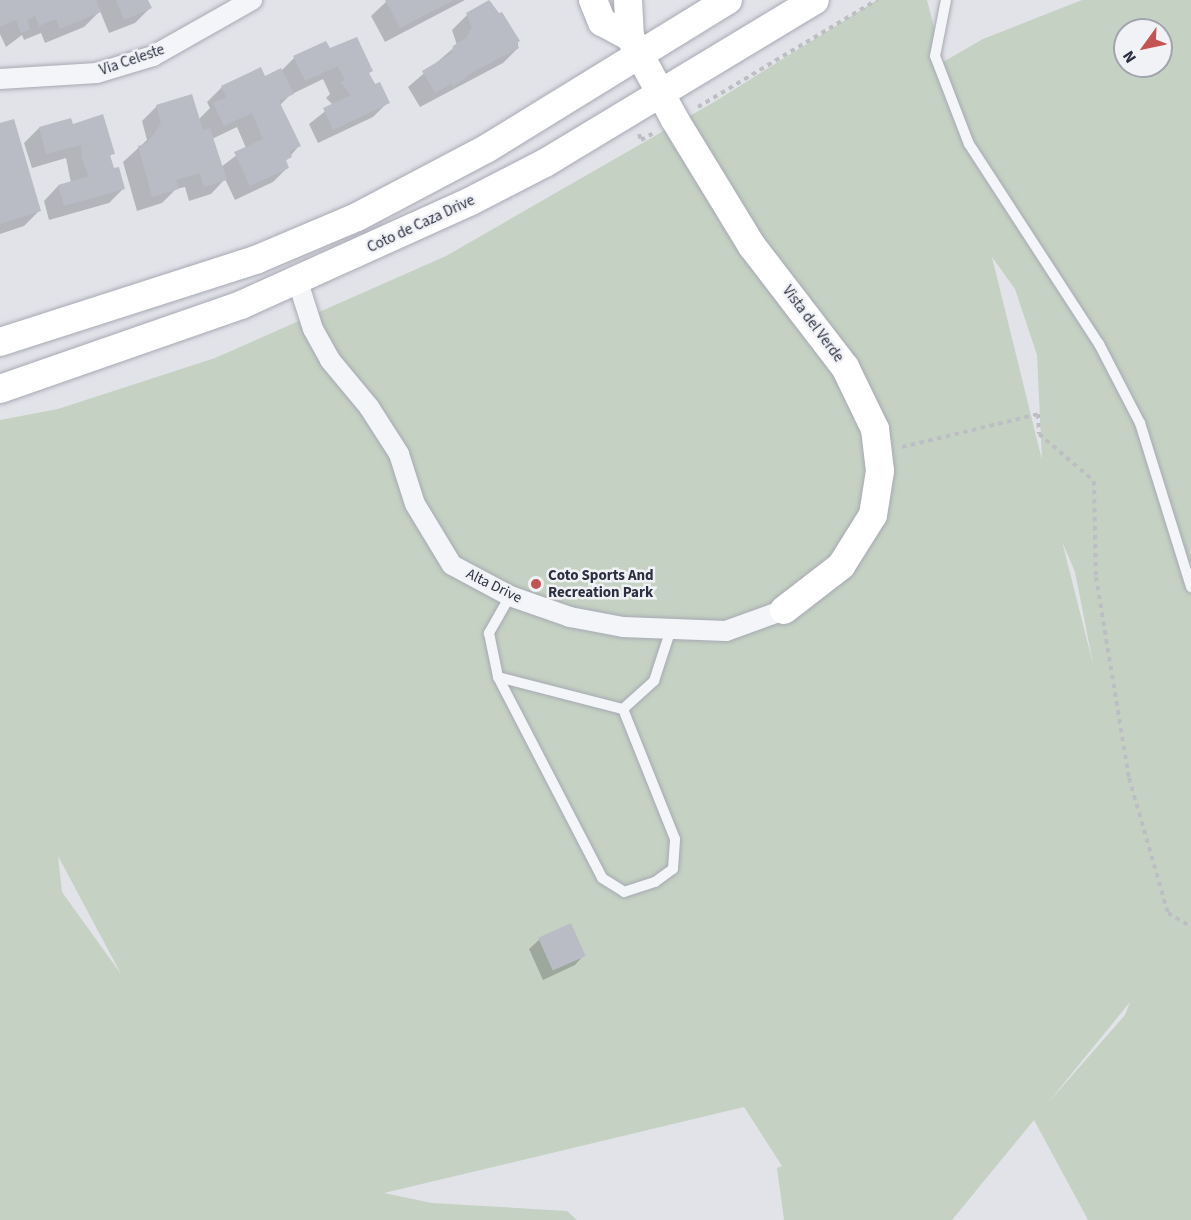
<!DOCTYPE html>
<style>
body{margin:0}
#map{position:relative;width:1191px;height:1220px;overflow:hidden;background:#e2e3e9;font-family:"Source Sans 3",sans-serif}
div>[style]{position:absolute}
.green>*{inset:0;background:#c5d2c3}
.shadow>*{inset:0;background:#0003}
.building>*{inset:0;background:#b9bcc5;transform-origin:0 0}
.path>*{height:4px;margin-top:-2px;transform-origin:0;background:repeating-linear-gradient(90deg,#bcbec4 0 4.5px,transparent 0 9px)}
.roads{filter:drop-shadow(0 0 2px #a7a9b3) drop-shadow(0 0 2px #a7a9b3)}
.lane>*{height:10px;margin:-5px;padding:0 5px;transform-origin:5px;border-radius:5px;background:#f4f5f8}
.street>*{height:20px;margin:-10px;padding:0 10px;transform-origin:10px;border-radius:10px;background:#f4f5f8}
.secondary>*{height:28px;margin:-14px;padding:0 14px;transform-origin:14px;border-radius:14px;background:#fff}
.dots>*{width:16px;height:16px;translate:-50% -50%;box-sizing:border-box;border:3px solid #f1f2f6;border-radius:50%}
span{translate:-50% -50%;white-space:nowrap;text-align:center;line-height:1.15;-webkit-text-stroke:5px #f1f2f6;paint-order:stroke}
.street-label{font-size:15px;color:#2b2f3f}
.poi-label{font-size:15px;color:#2b2f3f;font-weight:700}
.left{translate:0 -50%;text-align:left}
.north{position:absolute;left:1113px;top:18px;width:60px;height:60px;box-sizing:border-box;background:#f1f2f6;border:2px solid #a2a4ad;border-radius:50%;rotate:237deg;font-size:16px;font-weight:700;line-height:24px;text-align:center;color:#2b2f3f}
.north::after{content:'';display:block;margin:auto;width:21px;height:27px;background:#c45451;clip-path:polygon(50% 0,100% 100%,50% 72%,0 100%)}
</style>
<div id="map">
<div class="green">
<i style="clip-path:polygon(evenodd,877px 0,927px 0,943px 62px,983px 39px,1082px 0,1191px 0,1191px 1220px,1088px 1220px,1034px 1120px,952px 1220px,784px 1220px,777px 1168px,782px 1166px,744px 1107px,384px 1193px,432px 1203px,567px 1211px,577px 1220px,0 1220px,0 420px,58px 409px,215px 358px,446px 256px,714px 102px,877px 0,1125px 30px,1161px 30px,1161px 66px,1125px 66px,1125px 30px,877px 0,992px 257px,1015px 289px,1037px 355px,1042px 460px,992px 257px,877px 0,1063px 544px,1075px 572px,1093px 664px,1063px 545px,1063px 544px,877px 0,58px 856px,121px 974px,62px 892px,58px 856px,877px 0,1130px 1002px,1125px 1015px,1047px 1104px,1130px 1002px)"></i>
</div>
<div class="shadow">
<i style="clip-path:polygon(0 0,147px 0,150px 8px,135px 23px,109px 33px,100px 11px,84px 27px,45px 43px,41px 33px,24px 40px,22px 35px,6px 47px,0 34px)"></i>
<i style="clip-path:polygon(465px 0,385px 42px,371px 16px,388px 0)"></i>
<i style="clip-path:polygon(490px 1px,518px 41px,518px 48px,503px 63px,420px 107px,408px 87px,457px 45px,452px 30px,467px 15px)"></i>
<i style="clip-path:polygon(evenodd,329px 50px,368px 74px,388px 102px,373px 117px,318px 143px,309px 124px,333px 105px,326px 98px,330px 94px,323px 79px,290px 95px,279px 106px,299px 146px,285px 162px,288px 167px,273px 182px,235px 200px,225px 179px,211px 194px,189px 201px,185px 187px,176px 189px,162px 203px,137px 211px,123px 162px,147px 140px,142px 121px,157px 106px,198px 120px,210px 108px,207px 102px,222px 87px,265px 78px,282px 70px,294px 58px,329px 50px,237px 127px,246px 148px,221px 167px,212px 139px,237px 127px)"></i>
<i style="clip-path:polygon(70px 120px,72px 126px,113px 153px,109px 157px,113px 170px,124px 188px,109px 203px,49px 220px,44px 201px,58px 186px,71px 183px,66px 158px,32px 168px,24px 143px,39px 128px)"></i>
<i style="clip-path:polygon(0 125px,39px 211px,24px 226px,0 234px)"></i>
<i style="clip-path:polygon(570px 925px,584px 955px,575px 965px,543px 980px,529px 949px,539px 940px)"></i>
</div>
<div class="building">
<i style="clip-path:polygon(0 0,96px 0,101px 12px,60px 29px,56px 19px,39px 26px,35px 16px,27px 20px,30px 29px,21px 33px,16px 20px,0 27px)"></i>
<i style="clip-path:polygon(116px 0,148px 0,152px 8px,124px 20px)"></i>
<i style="clip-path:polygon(385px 0,454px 0,400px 28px)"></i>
<i style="clip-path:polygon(489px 0,499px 13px,502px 12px,520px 41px,517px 43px,519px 48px,473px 72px,453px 87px,451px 84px,435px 93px,422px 71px,452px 53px,453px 46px,467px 37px,472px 27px,466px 13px)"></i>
<i style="clip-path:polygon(357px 37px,373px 71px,369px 73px,375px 84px,380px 82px,390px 103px,333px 130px,323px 108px,351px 95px,340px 82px,345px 80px,338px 66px,305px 81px,293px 56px,326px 41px,330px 48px)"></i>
<i style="clip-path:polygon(261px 67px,265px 76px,281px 68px,294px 94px,279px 101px,301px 146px,290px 151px,292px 157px,286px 160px,289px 168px,250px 186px,234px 152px,263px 139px,252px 113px,224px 126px,213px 103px,226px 97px,221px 86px)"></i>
<i style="clip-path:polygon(192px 94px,203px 130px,210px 128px,227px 180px,204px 187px,200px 173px,176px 180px,179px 189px,152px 197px,138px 146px,147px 143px,161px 124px,156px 105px)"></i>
<i style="clip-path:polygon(103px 114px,115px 154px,110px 155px,114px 168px,119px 167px,125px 189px,64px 206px,58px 185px,89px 176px,82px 159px,81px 145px,46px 154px,39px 127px,71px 118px,73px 124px)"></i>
<i style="clip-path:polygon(14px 119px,41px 211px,0 224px,0 123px)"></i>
<i style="left:571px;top:923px;width:36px;height:36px;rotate:66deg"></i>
</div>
<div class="path">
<i style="left:698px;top:107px;width:209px;rotate:-30.9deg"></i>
<i style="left:639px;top:134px;width:6px;rotate:72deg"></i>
<i style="left:641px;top:140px;width:13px;rotate:-29deg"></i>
<i style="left:902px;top:447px;width:140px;rotate:-13.6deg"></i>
<i style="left:1038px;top:414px;width:20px;rotate:87deg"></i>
<i style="left:1039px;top:434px;width:72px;rotate:40.5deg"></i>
<i style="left:1094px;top:481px;width:96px;rotate:88.8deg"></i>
<i style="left:1096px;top:577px;width:204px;rotate:80.7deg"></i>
<i style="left:1129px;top:778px;width:141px;rotate:73.9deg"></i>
<i style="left:1168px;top:913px;width:27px;rotate:31deg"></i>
</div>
<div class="roads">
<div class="lane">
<i style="left:946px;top:0;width:57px;rotate:101.1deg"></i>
<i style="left:935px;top:56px;width:94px;rotate:68.9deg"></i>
<i style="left:969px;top:144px;width:239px;rotate:57deg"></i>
<i style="left:1099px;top:344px;width:89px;rotate:62.6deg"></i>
<i style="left:1140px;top:423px;width:172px;rotate:72.7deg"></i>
<i style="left:510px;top:596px;width:43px;rotate:119.6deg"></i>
<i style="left:489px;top:633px;width:45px;rotate:78.4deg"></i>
<i style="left:498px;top:677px;width:129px;rotate:14.4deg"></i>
<i style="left:623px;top:709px;width:42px;rotate:-42.1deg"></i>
<i style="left:654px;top:681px;width:55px;rotate:-71.9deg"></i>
<i style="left:498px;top:677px;width:226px;rotate:62.6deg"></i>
<i style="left:602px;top:878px;width:26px;rotate:32deg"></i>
<i style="left:624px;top:892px;width:33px;rotate:-18deg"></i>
<i style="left:655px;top:882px;width:22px;rotate:-36deg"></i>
<i style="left:673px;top:869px;width:30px;rotate:-86deg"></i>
<i style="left:675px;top:839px;width:140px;rotate:-111.8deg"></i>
</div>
<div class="street">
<i style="left:0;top:79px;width:97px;rotate:-3.5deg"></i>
<i style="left:97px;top:73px;width:59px;rotate:-16.9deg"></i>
<i style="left:153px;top:56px;width:114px;rotate:-29.5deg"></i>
<i style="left:298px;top:282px;width:49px;rotate:72.3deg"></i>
<i style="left:313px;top:329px;width:35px;rotate:61deg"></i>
<i style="left:330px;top:360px;width:61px;rotate:50.3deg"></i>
<i style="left:369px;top:407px;width:56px;rotate:57.4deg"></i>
<i style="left:399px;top:454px;width:52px;rotate:72.3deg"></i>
<i style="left:415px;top:504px;width:71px;rotate:58.8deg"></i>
<i style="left:452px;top:565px;width:66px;rotate:28.1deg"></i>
<i style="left:510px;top:596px;width:64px;rotate:19.3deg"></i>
<i style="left:570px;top:617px;width:54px;rotate:10.7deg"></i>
<i style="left:623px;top:627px;width:103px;rotate:2.2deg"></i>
<i style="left:726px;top:631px;width:62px;rotate:-19.9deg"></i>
</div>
<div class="secondary">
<i style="left:593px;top:0;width:24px;rotate:68deg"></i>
<i style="left:602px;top:22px;width:32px;rotate:28deg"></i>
<i style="left:628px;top:0;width:37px;rotate:87deg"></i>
<i style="left:630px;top:37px;width:94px;rotate:61.5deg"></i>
<i style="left:675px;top:120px;width:148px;rotate:58.6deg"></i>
<i style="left:752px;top:246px;width:153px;rotate:52.5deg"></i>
<i style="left:845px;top:367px;width:69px;rotate:64.2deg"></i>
<i style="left:875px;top:429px;width:42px;rotate:83.2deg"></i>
<i style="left:880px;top:471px;width:45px;rotate:99deg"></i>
<i style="left:873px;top:515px;width:60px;rotate:122.1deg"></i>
<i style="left:841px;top:566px;width:72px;rotate:142.3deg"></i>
<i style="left:0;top:342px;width:271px;rotate:-17.8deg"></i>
<i style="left:258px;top:259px;width:108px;rotate:-23deg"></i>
<i style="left:357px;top:217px;width:146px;rotate:-27.8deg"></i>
<i style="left:486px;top:149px;width:284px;rotate:-31.6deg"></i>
<i style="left:0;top:389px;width:255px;rotate:-19.2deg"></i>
<i style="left:241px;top:305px;width:252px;rotate:-24.3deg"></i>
<i style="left:471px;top:201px;width:83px;rotate:-27.2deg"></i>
<i style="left:545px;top:163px;width:315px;rotate:-31.1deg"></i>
</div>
</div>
<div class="dots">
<i style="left:536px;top:584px;background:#c45451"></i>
</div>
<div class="street-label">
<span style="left:132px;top:60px;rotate:-19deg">Via Celeste</span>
<span style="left:421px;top:224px;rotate:-25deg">Coto de Caza Drive</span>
<span style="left:813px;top:324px;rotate:53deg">Vista del Verde</span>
<span style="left:494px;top:586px;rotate:26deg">Alta Drive</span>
</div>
<div class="poi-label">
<span class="left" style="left:548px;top:584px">Coto Sports And<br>Recreation Park</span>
</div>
<div class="north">N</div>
</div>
